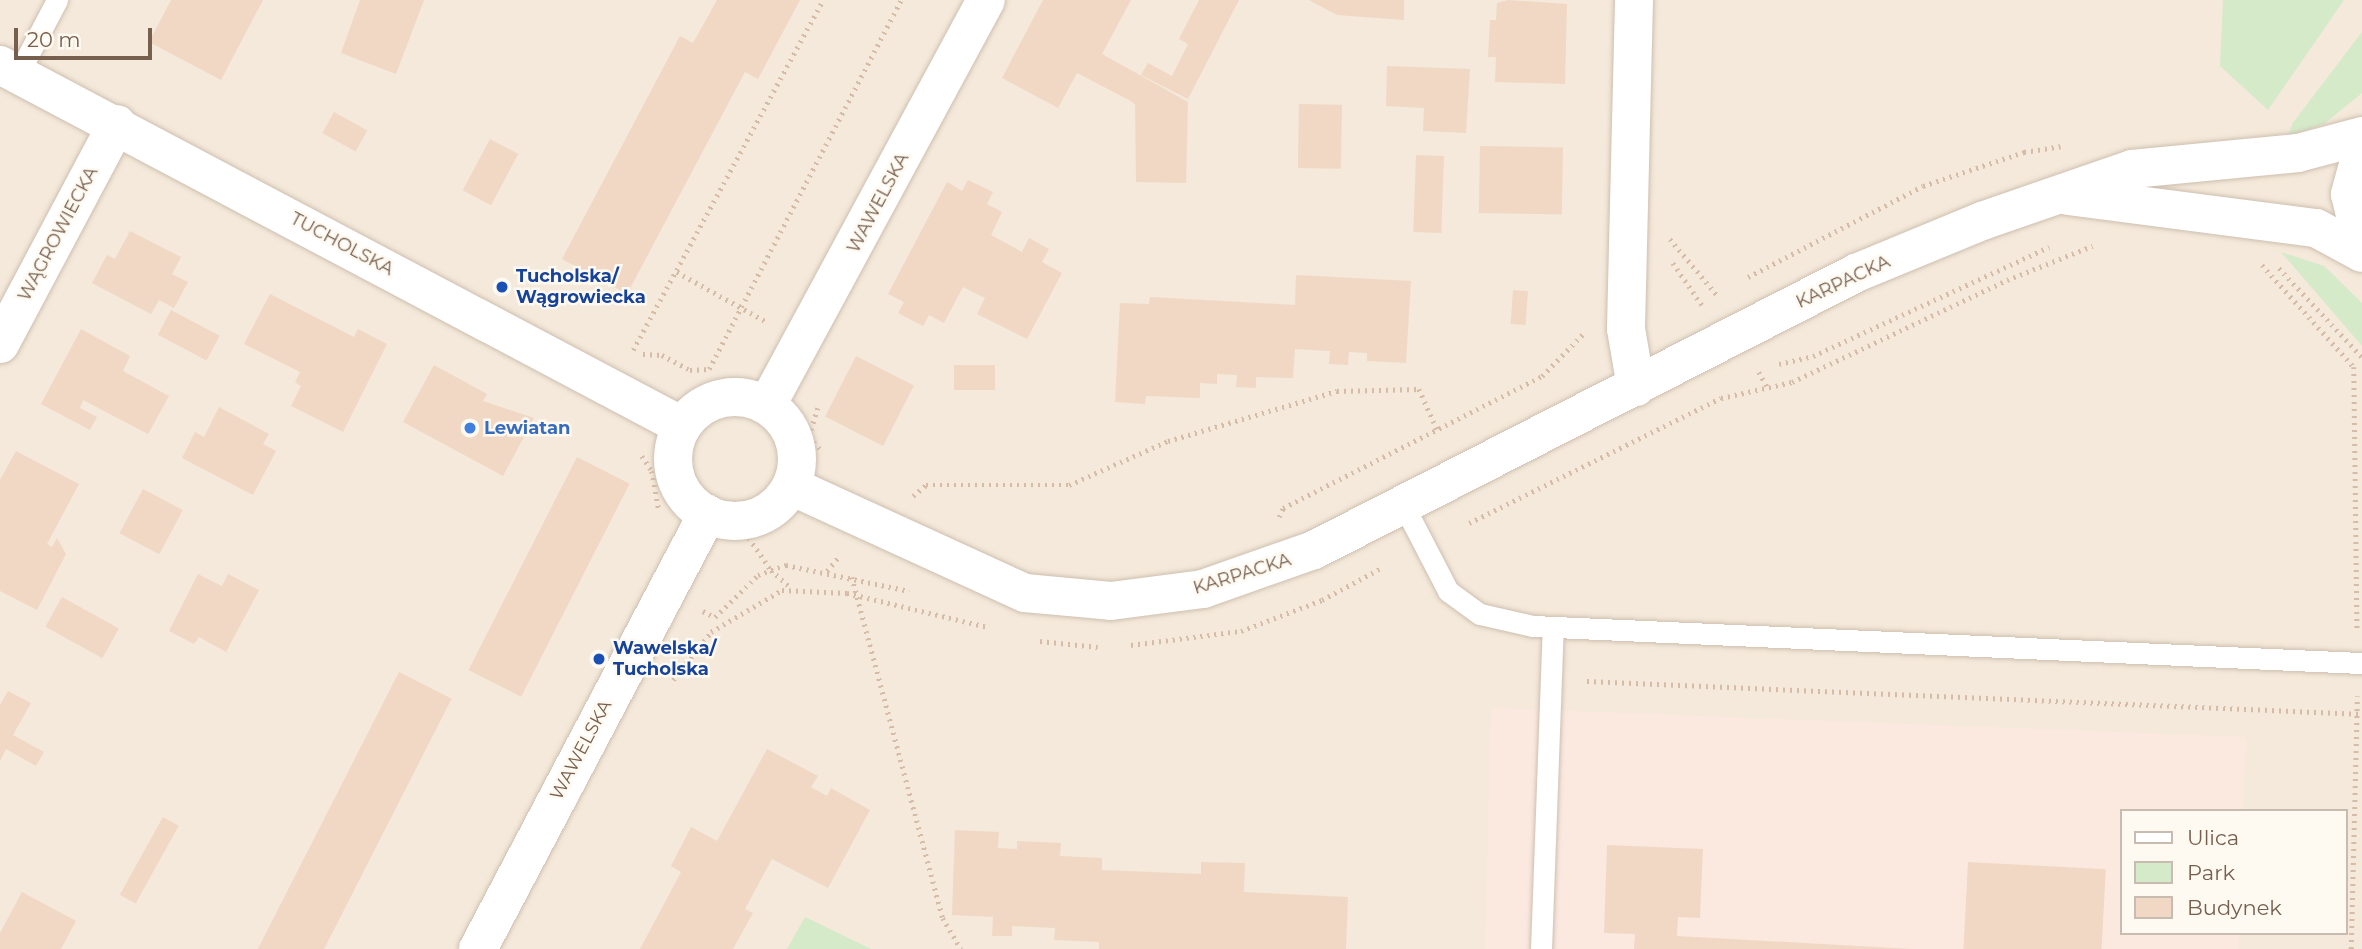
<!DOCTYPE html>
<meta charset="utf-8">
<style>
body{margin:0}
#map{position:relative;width:2362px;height:949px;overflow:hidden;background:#fcf6eb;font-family:Montserrat,sans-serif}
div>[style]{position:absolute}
.residential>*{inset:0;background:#f4e9da}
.commercial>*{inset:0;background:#fbe9e0}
.green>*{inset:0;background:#d5eac9}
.building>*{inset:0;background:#f0d8c4;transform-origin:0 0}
.path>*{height:4.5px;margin-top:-2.25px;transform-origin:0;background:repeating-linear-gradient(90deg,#d6bba6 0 2px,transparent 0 7px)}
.roads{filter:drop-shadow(0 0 2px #cebfb0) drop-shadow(0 0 2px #cebfb0)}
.service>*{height:21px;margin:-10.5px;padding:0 10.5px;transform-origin:10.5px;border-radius:10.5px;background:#fff}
.minor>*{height:38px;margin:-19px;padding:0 19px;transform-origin:19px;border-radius:19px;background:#fff}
.tertiary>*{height:38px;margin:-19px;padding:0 19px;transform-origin:19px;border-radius:19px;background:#fff}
.tertiary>.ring{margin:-19px;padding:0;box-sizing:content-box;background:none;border:38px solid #fff;border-radius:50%}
.dots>*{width:19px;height:19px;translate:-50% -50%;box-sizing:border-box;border:4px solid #fefaf2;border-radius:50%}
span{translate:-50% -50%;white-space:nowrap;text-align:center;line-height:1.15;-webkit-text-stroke:5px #fefaf2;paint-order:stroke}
.street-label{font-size:18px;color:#775f4e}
.transit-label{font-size:18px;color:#164399;font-weight:700}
.left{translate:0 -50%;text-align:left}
.shop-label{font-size:18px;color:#366cbe;font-weight:700}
.legend{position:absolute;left:2120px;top:809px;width:228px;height:126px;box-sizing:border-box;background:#fefaf2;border:2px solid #c8bcb0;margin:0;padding:9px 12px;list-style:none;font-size:21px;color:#775f4e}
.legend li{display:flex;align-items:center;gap:14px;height:35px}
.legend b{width:35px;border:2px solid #c8bcb0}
.scale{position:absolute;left:14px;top:28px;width:138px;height:32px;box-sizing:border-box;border:4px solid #775f4e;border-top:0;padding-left:9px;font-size:21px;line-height:24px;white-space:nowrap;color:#775f4e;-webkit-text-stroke:5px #fefaf2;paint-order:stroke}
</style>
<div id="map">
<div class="residential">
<i style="clip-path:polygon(evenodd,0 0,2362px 0,2362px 949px,0 949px,0 0,2122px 811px,2346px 811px,2346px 933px,2122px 933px,2122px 811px)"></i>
</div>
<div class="commercial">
<i style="clip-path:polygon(1491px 708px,2246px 737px,2243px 811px,2122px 811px,2122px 933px,2239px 933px,2238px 949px,1485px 949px)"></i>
</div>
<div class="green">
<i style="clip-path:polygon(2223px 0,2344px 0,2268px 110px,2220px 66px)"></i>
<i style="clip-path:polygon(2362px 32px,2362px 93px,2324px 124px,2288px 137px,2292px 124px)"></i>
<i style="clip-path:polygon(2281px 252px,2324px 266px,2362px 303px,2362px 346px)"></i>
<i style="clip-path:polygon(805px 917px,871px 949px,787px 949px)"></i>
</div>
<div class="building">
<i style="clip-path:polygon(171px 0,263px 0,221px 80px,149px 42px)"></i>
<i style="clip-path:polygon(360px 0,424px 0,396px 74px,341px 53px)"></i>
<i style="clip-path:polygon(717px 0,800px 0,758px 79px,745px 72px,627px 294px,562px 259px,680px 36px,693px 43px)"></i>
<i style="clip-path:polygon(1043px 0,1131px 0,1102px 54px,1188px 102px,1186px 183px,1136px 182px,1135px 104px,1129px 100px,1077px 73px,1058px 108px,1002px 78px)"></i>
<i style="clip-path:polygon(1199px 0,1239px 0,1188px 99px,1141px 75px,1148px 63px,1172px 76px,1188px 44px,1179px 39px)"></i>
<i style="clip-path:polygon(1309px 0,1404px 0,1404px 20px,1337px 15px)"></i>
<i style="clip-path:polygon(1508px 0,1567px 4px,1565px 84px,1495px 82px,1496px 57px,1488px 57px,1490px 20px,1496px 20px,1497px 3px)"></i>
<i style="clip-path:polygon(1387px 66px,1470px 69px,1466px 133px,1423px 131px,1424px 108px,1386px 106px)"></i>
<i style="left:1299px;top:104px;width:43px;height:64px;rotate:1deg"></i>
<i style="left:334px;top:112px;width:38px;height:24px;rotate:29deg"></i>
<i style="left:490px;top:139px;width:32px;height:58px;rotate:28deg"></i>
<i style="left:1480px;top:146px;width:83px;height:67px;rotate:1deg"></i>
<i style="left:1416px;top:155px;width:28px;height:77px;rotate:2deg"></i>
<i style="clip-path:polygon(968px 180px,993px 192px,987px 204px,1002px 212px,991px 235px,1022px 252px,1029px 238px,1049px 249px,1042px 262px,1062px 273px,1027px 339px,977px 314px,985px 298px,963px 287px,944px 323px,929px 315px,923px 326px,898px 313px,904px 302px,888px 294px,947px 182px,962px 191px)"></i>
<i style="clip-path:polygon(130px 231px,181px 257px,172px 274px,188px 282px,174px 308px,159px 300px,151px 314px,92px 283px,107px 255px,115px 259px)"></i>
<i style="clip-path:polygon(1296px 275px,1411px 281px,1406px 363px,1367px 361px,1367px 353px,1349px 352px,1348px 365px,1329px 364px,1330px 351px,1295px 349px,1293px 378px,1256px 377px,1256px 388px,1236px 387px,1237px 375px,1217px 374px,1217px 384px,1200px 383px,1200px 398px,1146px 396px,1145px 404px,1115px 402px,1120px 303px,1149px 304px,1150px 297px,1295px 305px)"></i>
<i style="left:1513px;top:290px;width:15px;height:34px;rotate:4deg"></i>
<i style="clip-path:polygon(270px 294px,354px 337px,358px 329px,387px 344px,343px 432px,291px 406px,301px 386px,295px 382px,300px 372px,244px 344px)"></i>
<i style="left:171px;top:310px;width:55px;height:28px;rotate:28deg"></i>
<i style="clip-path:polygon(81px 329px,130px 356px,123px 371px,169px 396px,148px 434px,83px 400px,80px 408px,97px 417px,90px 430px,41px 404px)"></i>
<i style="left:856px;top:356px;width:65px;height:68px;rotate:27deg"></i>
<i style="clip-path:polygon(434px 365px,487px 394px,483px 401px,534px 418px,503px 476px,403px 422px)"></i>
<i style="left:995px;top:365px;width:25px;height:41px;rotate:90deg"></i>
<i style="clip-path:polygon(219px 407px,269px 434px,263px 444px,276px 451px,253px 495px,182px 458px,195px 432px,204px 437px)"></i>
<i style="clip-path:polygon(16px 451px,79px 484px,47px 544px,52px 547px,57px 538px,66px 554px,37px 610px,0 591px,0 480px)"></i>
<i style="left:577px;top:457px;width:59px;height:239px;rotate:27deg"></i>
<i style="left:143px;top:489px;width:45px;height:50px;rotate:28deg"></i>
<i style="clip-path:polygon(198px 574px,222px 586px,228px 574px,259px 590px,226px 652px,199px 637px,194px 644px,169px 631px)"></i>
<i style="left:62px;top:597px;width:65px;height:34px;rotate:29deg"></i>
<i style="left:399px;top:672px;width:59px;height:314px;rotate:27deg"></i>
<i style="clip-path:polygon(8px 691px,31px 703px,13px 735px,44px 752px,36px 766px,6px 749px,0 761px,0 705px)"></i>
<i style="clip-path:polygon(767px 749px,818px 776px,811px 787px,827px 796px,831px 788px,870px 810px,828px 888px,772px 859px,745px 909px,753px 913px,733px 949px,640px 949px,681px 872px,671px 866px,691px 827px,717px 841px)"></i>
<i style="left:163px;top:817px;width:18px;height:89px;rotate:29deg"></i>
<i style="clip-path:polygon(955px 830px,999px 832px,998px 848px,1017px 849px,1017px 841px,1061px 843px,1060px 856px,1102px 858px,1102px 870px,1201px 874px,1201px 862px,1245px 863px,1244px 892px,1348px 897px,1346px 949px,1099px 949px,1099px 942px,1054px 940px,1055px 928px,1012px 926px,1012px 936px,992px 936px,993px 917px,952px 915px)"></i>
<i style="clip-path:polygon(1607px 845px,1703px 849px,1700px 918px,1678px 917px,1677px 936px,1912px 949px,1634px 949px,1635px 934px,1604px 933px)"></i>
<i style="left:1968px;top:862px;width:138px;height:87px;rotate:3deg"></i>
<i style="clip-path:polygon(22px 892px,76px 921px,61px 949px,0 949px,0 933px)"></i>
</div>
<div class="path">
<i style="left:1670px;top:239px;width:75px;rotate:49.9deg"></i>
<i style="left:1673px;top:263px;width:51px;rotate:55.4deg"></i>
<i style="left:2262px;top:265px;width:137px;rotate:48deg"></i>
<i style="left:2354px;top:367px;width:263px;rotate:89.3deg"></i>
<i style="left:2279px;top:268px;width:122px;rotate:47deg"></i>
<i style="left:677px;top:272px;width:101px;rotate:29.1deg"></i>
<i style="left:1748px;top:277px;width:197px;rotate:-27.5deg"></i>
<i style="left:1923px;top:186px;width:107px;rotate:-18.6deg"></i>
<i style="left:2024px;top:152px;width:37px;rotate:-9deg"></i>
<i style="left:633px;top:350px;width:398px;rotate:-61.5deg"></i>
<i style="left:643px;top:354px;width:19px;rotate:3deg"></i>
<i style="left:662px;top:355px;width:32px;rotate:28deg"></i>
<i style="left:690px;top:370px;width:19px;rotate:-3deg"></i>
<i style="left:709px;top:369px;width:416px;rotate:-62.5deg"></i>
<i style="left:1779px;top:364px;width:35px;rotate:-13deg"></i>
<i style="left:1813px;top:356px;width:260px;rotate:-24.8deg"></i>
<i style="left:1759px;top:372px;width:18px;rotate:61deg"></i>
<i style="left:818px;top:408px;width:30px;rotate:107deg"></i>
<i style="left:809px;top:437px;width:16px;rotate:47deg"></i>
<i style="left:642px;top:456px;width:18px;rotate:56deg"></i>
<i style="left:652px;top:471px;width:40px;rotate:80deg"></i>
<i style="left:913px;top:496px;width:17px;rotate:-40deg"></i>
<i style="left:926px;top:485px;width:143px"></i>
<i style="left:1069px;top:485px;width:108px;rotate:-24deg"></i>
<i style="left:1168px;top:441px;width:176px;rotate:-16.5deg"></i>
<i style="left:1337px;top:391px;width:82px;rotate:-1.4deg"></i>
<i style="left:1419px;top:389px;width:44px;rotate:65.8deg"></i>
<i style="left:1279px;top:517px;width:10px;rotate:-66deg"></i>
<i style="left:1283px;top:508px;width:291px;rotate:-27deg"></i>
<i style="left:1542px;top:376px;width:59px;rotate:-45.7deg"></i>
<i style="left:1469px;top:523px;width:281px;rotate:-26.4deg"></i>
<i style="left:1721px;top:398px;width:73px;rotate:-12.7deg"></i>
<i style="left:1792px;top:382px;width:238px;rotate:-25.4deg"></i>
<i style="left:2007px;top:280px;width:92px;rotate:-21.8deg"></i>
<i style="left:745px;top:532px;width:46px;rotate:55.6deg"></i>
<i style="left:771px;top:570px;width:25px;rotate:42deg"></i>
<i style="left:827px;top:571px;width:21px;rotate:-51deg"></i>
<i style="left:852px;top:577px;width:353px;rotate:75.1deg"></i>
<i style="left:943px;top:918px;width:36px;rotate:60deg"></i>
<i style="left:703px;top:611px;width:13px;rotate:27deg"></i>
<i style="left:715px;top:617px;width:60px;rotate:-44.3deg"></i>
<i style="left:758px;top:575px;width:30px;rotate:-20deg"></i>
<i style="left:786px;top:565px;width:126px;rotate:11.9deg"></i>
<i style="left:1040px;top:641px;width:58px;rotate:5.9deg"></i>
<i style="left:1131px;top:645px;width:111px;rotate:-7.3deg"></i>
<i style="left:1241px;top:631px;width:87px;rotate:-20.9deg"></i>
<i style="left:1322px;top:600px;width:69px;rotate:-28.4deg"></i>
<i style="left:673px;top:680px;width:61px;rotate:-51.6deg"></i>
<i style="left:711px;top:632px;width:82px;rotate:-30.6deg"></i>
<i style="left:782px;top:590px;width:65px;rotate:2.6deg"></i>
<i style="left:847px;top:593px;width:145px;rotate:13.6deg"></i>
<i style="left:1587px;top:681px;width:776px;rotate:2.44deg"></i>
<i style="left:2351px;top:949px;width:253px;rotate:-88.6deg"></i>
</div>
<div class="roads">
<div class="service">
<i style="left:18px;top:74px;width:84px;rotate:-62.2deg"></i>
<i style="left:1404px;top:506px;width:96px;rotate:62.6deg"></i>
<i style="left:1448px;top:591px;width:39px;rotate:36deg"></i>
<i style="left:1480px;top:614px;width:54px;rotate:12.8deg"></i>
<i style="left:1533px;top:626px;width:830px;rotate:2.56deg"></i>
<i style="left:1541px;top:949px;width:321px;rotate:-87.9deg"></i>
</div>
<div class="minor">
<i style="left:1634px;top:0;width:329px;rotate:91.4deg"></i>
<i style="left:1626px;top:329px;width:59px;rotate:80.2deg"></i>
<i style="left:0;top:65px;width:772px;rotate:27.89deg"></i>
<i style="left:0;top:344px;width:249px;rotate:-62deg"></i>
</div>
<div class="tertiary">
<i style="left:2362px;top:150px;width:46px;rotate:105.3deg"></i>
<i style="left:2350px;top:194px;width:51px;rotate:76.5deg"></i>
<i style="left:2068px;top:196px;width:250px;rotate:7.4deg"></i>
<i style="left:2316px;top:228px;width:52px;rotate:28.5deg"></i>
<i class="ring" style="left:673px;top:397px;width:86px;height:86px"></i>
<i style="left:767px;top:405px;width:460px;rotate:-61.6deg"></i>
<i style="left:791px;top:486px;width:257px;rotate:24.6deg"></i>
<i style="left:1025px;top:593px;width:86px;rotate:5.3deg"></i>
<i style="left:1111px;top:601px;width:93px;rotate:-7.4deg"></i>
<i style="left:1203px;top:589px;width:118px;rotate:-19.4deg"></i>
<i style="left:1314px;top:550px;width:609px;rotate:-27.07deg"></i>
<i style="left:1856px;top:273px;width:136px;rotate:-22.4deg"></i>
<i style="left:1982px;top:221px;width:159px;rotate:-19.1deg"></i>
<i style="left:2132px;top:169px;width:167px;rotate:-5.5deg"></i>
<i style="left:2298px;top:153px;width:66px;rotate:-14.9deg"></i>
<i style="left:478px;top:949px;width:492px;rotate:-62.2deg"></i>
</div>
</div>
<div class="dots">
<i style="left:502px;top:287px;background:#1a4fb4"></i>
<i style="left:470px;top:428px;background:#3f7fe0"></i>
<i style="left:599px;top:659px;background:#1a4fb4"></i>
</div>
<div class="street-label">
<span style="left:878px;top:203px;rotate:-62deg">WAWELSKA</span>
<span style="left:58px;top:234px;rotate:-62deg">WĄGROWIECKA</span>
<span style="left:342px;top:244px;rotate:28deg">TUCHOLSKA</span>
<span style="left:1843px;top:282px;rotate:-25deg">KARPACKA</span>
<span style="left:1242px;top:574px;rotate:-17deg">KARPACKA</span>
<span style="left:581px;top:750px;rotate:-62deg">WAWELSKA</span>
</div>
<div class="transit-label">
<span class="left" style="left:516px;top:287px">Tucholska/<br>Wągrowiecka</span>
<span class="left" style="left:613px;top:659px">Wawelska/<br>Tucholska</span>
</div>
<div class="shop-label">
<span class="left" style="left:484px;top:428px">Lewiatan</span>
</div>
<ul class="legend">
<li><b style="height:9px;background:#fff"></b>Ulica</li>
<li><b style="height:19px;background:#d5eac9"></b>Park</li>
<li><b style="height:19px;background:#f0d8c4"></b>Budynek</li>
</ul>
<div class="scale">20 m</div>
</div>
